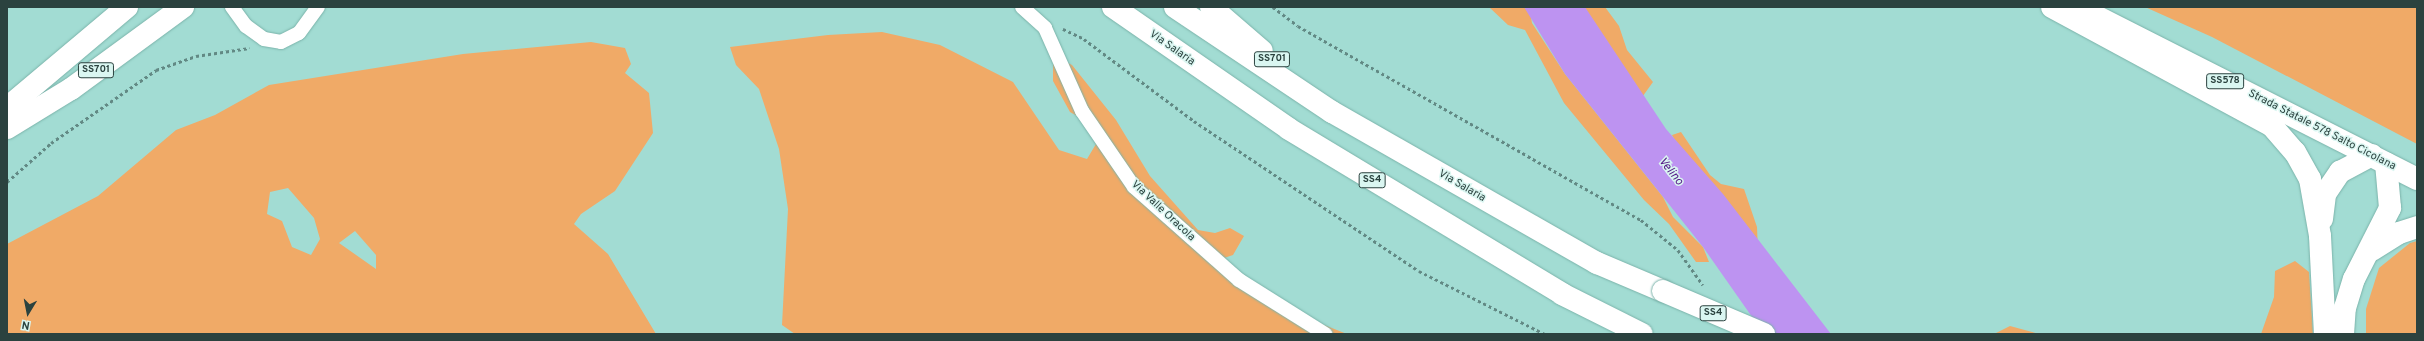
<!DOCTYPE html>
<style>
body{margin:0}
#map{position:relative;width:2424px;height:341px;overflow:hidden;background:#a2dcd3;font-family:Overpass,sans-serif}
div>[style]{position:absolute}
.green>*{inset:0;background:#f0aa67}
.water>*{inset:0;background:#bd93f1}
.path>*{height:2.5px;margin-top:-1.25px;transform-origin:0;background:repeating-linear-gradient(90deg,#628984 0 3px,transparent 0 6px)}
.roads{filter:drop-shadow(0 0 1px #7bb3aa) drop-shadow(0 0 1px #7bb3aa)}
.street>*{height:14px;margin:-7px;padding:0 7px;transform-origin:7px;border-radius:7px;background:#fff}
.primary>*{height:22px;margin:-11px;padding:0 11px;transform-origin:11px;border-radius:11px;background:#fff}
.highway>*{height:22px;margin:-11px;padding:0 11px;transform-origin:11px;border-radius:11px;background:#fff}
.bridges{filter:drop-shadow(0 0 1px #7bb3aa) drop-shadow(0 0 1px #7bb3aa)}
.highway-bridge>*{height:22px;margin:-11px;padding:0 11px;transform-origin:11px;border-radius:11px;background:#fff}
span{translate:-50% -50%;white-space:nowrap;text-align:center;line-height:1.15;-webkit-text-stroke:3px #daf6f1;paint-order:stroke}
.shield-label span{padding:1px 3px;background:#daf6f1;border:1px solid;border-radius:3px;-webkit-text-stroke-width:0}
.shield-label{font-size:10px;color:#2b423f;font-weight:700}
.street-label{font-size:11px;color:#2b423f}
.water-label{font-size:12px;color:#541886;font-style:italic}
.frame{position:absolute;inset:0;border:8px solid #2b423f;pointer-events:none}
.north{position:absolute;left:8px;top:293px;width:40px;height:40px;-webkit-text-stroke:3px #daf6f1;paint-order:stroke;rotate:190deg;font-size:11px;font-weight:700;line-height:16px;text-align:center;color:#2b423f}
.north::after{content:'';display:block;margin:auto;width:14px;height:18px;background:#2b423f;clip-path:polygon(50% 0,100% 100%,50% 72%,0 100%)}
</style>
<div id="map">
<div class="green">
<i style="clip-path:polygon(1489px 7px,1529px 7px,1532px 23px,1565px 74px,1663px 197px,1673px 217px,1703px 247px,1709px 262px,1696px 262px,1669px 224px,1644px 200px,1564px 103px,1525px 30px,1508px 25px)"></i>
<i style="clip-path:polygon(1564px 7px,1605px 7px,1619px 26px,1627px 50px,1653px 82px,1640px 100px)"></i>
<i style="clip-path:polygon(2145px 7px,2417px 7px,2417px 144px,2212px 37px)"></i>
<i style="clip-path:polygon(882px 32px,940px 45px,1013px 82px,1059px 150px,1087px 159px,1096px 144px,1093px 125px,1070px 112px,1053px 81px,1053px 55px,1072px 65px,1116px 120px,1150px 176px,1198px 230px,1215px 233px,1230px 228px,1244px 236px,1233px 255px,1221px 259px,1289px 311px,1347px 334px,795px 334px,782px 325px,788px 209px,779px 149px,759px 89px,736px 65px,730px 47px,828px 35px)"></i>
<i style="clip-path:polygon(evenodd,591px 42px,625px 48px,631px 64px,625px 73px,649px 93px,653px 133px,615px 191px,581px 214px,574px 224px,608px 254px,656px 334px,7px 334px,7px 244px,98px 196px,176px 130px,215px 115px,269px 85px,463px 54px,591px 42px,288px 188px,314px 218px,320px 239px,311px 255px,292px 247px,282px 221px,267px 214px,270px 192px,288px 188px,591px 42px,355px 231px,376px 255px,376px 269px,339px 243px,355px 231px)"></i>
<i style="clip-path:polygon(1681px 132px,1710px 175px,1721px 184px,1744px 189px,1757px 227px,1758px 252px,1682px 155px,1672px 135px)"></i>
<i style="clip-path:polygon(2417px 241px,2417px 334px,2366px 334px,2366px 309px,2379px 268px,2410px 243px)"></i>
<i style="clip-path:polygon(2295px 261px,2309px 272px,2313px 334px,2261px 334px,2274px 297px,2275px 271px)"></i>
<i style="clip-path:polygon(2010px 326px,2039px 334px,1994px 334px)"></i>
</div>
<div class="water">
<i style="clip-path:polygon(1524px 7px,1585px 7px,1666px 129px,1723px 194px,1831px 334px,1764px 334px,1703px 247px,1565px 74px)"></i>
</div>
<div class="path">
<i style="left:1273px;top:7px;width:31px;rotate:37deg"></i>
<i style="left:1298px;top:26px;width:394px;rotate:29.5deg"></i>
<i style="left:1641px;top:220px;width:48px;rotate:39deg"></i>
<i style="left:1678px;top:250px;width:43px;rotate:54.5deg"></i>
<i style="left:1063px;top:29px;width:23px;rotate:25deg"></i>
<i style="left:1084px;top:39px;width:137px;rotate:36.7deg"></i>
<i style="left:1194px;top:121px;width:270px;rotate:33.7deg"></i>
<i style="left:1419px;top:271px;width:141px;rotate:26.6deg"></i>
<i style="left:7px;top:182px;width:59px;rotate:-41.6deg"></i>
<i style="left:51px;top:143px;width:128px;rotate:-34.8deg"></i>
<i style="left:156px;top:70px;width:42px;rotate:-19.3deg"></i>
<i style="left:196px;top:56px;width:54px;rotate:-8.6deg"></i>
</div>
<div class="roads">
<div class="street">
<i style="left:232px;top:7px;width:24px;rotate:54deg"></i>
<i style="left:246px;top:26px;width:22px;rotate:36deg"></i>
<i style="left:264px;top:39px;width:17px;rotate:10deg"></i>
<i style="left:281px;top:42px;width:20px;rotate:-27deg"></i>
<i style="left:299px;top:33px;width:32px;rotate:-54deg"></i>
<i style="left:1022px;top:7px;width:31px;rotate:42deg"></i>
<i style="left:1045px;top:28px;width:91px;rotate:66deg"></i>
<i style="left:1082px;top:111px;width:92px;rotate:55.6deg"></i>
<i style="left:1134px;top:187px;width:140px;rotate:41.5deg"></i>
<i style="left:1239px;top:280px;width:102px;rotate:32.1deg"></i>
</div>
<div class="primary">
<i style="left:2078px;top:7px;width:380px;rotate:26.9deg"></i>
</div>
<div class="highway">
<i style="left:1113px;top:7px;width:214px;rotate:34.7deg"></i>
<i style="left:1289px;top:129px;width:319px;rotate:31.1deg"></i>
<i style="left:1562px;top:294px;width:89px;rotate:26.6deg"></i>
<i style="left:1175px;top:7px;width:189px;rotate:33.8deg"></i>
<i style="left:1332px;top:112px;width:305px;rotate:29.7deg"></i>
<i style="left:1597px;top:263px;width:72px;rotate:23deg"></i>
<i style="left:1211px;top:7px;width:67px;rotate:40.8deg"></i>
<i style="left:2052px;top:7px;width:250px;rotate:28.4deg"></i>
<i style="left:2272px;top:126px;width:35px;rotate:49deg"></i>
<i style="left:2295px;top:152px;width:31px;rotate:61deg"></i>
<i style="left:2310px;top:179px;width:58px;rotate:80deg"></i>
<i style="left:2320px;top:236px;width:98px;rotate:87.1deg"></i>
<i style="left:7px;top:108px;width:157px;rotate:-40.1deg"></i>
<i style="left:7px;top:128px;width:75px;rotate:-31.4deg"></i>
<i style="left:71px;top:89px;width:139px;rotate:-36.2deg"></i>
<i style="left:2322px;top:219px;width:25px;rotate:-83deg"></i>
<i style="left:2325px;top:194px;width:27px;rotate:-56deg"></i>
<i style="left:2340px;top:172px;width:36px;rotate:-28deg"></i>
<i style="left:2372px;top:250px;width:32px;rotate:-32deg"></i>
<i style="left:2399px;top:233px;width:19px;rotate:-18deg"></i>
<i style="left:2343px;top:334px;width:26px;rotate:-86deg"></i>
<i style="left:2345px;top:308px;width:30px;rotate:-73deg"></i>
<i style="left:2354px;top:279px;width:80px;rotate:-63.1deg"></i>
<i style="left:2390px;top:208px;width:45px;rotate:-95.1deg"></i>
</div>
</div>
<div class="bridges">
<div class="highway-bridge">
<i style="left:1663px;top:291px;width:110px;rotate:23.1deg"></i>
</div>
</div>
<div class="shield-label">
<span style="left:1272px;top:59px">SS701</span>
<span style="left:96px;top:70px">SS701</span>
<span style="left:2225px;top:81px">SS578</span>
<span style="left:1372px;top:180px">SS4</span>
<span style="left:1713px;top:313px">SS4</span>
</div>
<div class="street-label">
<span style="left:1172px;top:48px;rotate:35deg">Via Salaria</span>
<span style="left:2322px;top:130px;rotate:27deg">Strada Statale 578 Salto Cicolana</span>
<span style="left:1462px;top:186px;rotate:30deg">Via Salaria</span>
<span style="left:1163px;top:211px;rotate:43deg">Via Valle Oracola</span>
</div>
<div class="water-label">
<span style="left:1670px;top:172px;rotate:51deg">Velino</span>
</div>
<div class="frame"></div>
<div class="north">N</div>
</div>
